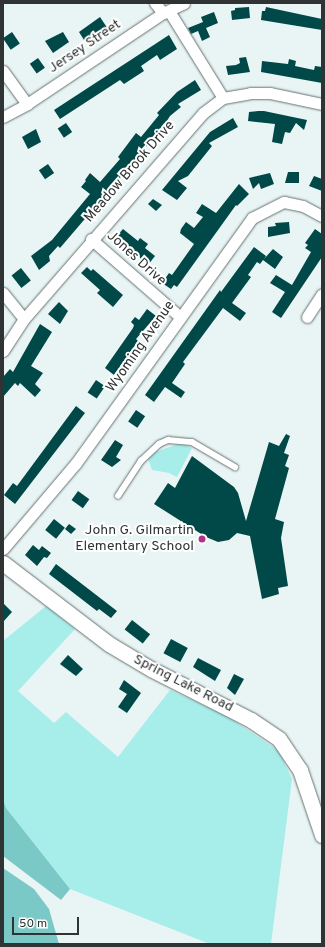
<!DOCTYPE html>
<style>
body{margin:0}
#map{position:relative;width:325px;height:947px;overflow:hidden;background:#e9f5f4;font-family:Overpass,sans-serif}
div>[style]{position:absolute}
.green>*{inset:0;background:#a7edea}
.water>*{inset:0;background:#7ac9c7}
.building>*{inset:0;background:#004948;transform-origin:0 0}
.roads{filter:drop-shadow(0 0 1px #677171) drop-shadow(0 0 1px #677171)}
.lane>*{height:5.5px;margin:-2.75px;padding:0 2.75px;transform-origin:2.75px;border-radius:2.75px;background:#fff}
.street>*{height:11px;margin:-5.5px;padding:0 5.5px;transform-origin:5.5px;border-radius:5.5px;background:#fff}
.secondary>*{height:15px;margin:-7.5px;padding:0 7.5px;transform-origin:7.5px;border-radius:7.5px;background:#fff}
.dots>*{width:11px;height:11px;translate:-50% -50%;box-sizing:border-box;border:2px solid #fff;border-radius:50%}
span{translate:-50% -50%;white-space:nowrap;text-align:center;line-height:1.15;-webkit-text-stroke:4px #fff;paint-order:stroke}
.street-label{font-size:14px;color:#2f3333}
.poi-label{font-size:14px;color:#2f3333}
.right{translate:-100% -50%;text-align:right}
.frame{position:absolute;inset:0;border:4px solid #2f3333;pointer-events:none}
.scale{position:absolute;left:12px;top:917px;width:67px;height:18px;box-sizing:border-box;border:2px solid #2f3333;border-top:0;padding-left:5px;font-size:12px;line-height:14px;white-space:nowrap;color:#2f3333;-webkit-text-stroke:3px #fff;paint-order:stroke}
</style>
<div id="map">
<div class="green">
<i style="clip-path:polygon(181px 443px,192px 448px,177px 477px,169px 473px,152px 470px,148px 459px,155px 452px)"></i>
<i style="clip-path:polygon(46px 606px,75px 629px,18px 691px,54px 723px,66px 712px,118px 757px,170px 690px,227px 716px,279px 751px,292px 779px,271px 944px,210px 944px,70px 889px,6px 808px,3px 799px,3px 641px)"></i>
</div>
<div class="water">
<i style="clip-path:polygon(3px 799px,6px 808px,70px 889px,61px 900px,3px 856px)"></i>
<i style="clip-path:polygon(3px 868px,34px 889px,49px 909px,59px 944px,3px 944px)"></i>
</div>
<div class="building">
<i style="clip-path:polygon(249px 7px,250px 18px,232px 20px,231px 11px,235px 10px,235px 8px)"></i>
<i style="clip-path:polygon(266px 7px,322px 19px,322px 30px,261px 20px,262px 11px,265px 11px)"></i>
<i style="clip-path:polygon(214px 12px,218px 23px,206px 28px,210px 37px,202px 41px,198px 31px,191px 34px,188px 28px,203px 22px,201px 17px)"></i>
<i style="clip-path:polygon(100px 17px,108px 29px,99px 36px,84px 40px,79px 32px)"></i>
<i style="left:12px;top:32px;width:14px;height:11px;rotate:56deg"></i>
<i style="clip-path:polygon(63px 32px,69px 42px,53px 53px,45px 41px)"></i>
<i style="clip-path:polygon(169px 35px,177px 49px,160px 60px,157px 55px,141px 66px,144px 71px,124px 84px,120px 80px,60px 119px,54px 110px)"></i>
<i style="clip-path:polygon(246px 57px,250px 72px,228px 75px,226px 66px,236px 65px,240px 63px,239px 58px)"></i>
<i style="left:38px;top:58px;width:12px;height:10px;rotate:55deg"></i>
<i style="clip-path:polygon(289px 59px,296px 61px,295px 66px,314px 70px,315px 66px,322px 67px,322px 83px,261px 72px,262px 61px,288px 64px)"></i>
<i style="clip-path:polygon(195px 80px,201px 90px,178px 104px,181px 107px,170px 116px,159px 133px,146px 142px,148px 144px,143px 151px,60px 248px,58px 246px,49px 256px,50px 261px,39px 270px,31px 256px,52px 240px,90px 194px,81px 187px,86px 181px,85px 180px,90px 173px,100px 182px,120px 159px,118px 157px,136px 133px,141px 137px,159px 115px,157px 113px,177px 92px)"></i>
<i style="clip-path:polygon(258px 111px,264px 111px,307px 120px,304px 130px,296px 123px,290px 133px,285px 132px,282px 144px,272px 142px,275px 124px,248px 121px,249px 112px)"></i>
<i style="clip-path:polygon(233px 118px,238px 127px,209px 143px,212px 146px,188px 176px,178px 181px,187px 188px,177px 200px,162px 190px,210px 132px)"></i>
<i style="left:66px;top:123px;width:11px;height:10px;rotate:56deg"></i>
<i style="clip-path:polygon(36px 129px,41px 142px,28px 149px,22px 137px)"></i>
<i style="left:48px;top:164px;width:11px;height:11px;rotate:56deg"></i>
<i style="clip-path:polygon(288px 172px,299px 172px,299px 183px,285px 183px)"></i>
<i style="clip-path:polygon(270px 173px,274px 184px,261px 189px,259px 183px,253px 189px,249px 178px)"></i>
<i style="clip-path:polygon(314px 176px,322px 179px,322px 191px,309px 186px)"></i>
<i style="clip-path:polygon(239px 184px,249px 194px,237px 206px,236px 205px,177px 287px,174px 285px,171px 289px,162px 283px,169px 273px,172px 275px,194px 244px,180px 233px,181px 229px,186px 222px,194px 228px,203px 217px,196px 213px,202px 204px,216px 213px)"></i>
<i style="clip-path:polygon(153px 199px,162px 205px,156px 211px,148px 204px)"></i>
<i style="clip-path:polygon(289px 222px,290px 233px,268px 237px,268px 227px,276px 226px,275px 223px)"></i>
<i style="clip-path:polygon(123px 229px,138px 241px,140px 238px,148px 244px,145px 248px,155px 256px,148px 265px,131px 250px,133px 247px,120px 244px,116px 237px)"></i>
<i style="clip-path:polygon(315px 229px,322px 234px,322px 257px,281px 318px,272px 312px,285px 292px,270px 283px,276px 275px,292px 285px,311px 252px,305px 248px,308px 245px,305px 243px)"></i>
<i style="clip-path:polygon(254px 247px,266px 256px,264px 259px,273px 249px,283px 257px,275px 269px,263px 260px,260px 264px,257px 262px,248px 275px,251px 277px,232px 303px,246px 313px,240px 321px,223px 308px,183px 362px,185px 364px,172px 383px,185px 392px,181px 398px,165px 387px,154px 402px,145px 395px,220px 290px,221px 292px)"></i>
<i style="clip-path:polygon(87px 267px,91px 271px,93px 269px,123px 295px,113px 307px,97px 293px,100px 290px,81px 273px)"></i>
<i style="left:21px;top:268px;width:16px;height:12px;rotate:52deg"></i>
<i style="clip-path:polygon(59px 302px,68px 311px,60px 324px,48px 314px)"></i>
<i style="clip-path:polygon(147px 309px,156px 316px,136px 339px,138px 341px,114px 375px,105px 368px,133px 328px,134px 325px,131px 322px,135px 317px,139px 320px)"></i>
<i style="clip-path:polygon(40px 324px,52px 332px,31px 366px,43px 373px,35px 384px,41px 390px,35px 397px,20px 383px,18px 386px,15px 383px,3px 397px,3px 377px,10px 369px,13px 372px)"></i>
<i style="left:96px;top:380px;width:11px;height:15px;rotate:34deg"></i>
<i style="clip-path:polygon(76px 406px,85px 413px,15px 504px,4px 495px,13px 483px,17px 486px)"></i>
<i style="left:136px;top:410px;width:11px;height:14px;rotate:34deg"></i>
<i style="clip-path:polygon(286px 434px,290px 436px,284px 453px,289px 455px,285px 466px,289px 468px,275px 519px,284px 522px,281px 538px,288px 586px,278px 588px,279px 594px,262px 599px,250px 536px,237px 533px,229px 540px,218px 542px,206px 537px,154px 504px,168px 483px,175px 488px,192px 456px,234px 487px,238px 493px,246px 521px,269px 442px,279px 446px)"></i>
<i style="clip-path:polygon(115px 440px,123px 445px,116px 457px,121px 460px,112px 467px,101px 460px)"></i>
<i style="left:78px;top:491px;width:14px;height:11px;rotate:36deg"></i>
<i style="left:54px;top:519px;width:14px;height:14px;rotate:39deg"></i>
<i style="clip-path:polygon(69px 524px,76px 529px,71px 534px,65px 529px)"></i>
<i style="clip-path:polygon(33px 545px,39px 550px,42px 546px,51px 553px,47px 558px,44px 557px,37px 566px,25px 555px)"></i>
<i style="clip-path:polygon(56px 564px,117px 611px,111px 618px,99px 609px,97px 611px,49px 574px)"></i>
<i style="clip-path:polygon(3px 603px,12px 612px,3px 622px)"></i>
<i style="left:132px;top:620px;width:23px;height:12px;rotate:38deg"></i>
<i style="left:171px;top:639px;width:19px;height:16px;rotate:28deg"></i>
<i style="clip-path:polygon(68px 655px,83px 669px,76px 676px,60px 664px)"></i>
<i style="clip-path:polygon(198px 658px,221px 670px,215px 681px,193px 667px)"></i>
<i style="clip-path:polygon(234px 674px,244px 679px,235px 695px,227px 688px)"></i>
<i style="clip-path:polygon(124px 680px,141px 693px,127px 713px,118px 707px,127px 694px,119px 689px)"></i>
</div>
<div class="roads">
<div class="lane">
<i style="left:118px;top:496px;width:42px;rotate:-56.7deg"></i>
<i style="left:141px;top:461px;width:25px;rotate:-43deg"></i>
<i style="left:159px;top:444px;width:10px;rotate:-24deg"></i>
<i style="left:168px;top:440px;width:24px;rotate:5deg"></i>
<i style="left:192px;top:442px;width:50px;rotate:30.2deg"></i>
</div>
<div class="street">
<i style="left:155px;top:3px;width:13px;rotate:51deg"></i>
<i style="left:169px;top:11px;width:102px;rotate:58.2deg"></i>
<i style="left:3px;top:71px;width:41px;rotate:54deg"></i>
<i style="left:3px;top:117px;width:27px;rotate:-28deg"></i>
<i style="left:27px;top:104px;width:164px;rotate:-33.8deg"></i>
<i style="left:163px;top:13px;width:23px;rotate:-25deg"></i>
<i style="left:91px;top:239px;width:118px;rotate:41.2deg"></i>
<i style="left:3px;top:293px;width:33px;rotate:51deg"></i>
<i style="left:307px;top:317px;width:27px;rotate:-57deg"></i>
<i style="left:3px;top:351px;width:38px;rotate:-57deg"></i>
<i style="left:24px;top:319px;width:273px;rotate:-49deg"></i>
<i style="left:203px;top:113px;width:25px;rotate:-37deg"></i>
<i style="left:223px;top:98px;width:27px;rotate:-10deg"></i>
<i style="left:250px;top:93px;width:20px"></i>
<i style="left:270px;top:93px;width:53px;rotate:11.9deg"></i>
<i style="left:3px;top:549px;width:113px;rotate:-49.7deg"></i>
<i style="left:76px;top:463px;width:302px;rotate:-54.3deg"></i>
<i style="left:252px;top:218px;width:36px;rotate:-27deg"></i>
<i style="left:284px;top:202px;width:19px;rotate:12deg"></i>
<i style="left:303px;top:206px;width:21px;rotate:28deg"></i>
</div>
<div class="secondary">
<i style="left:3px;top:563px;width:133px;rotate:37.4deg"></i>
<i style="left:109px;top:644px;width:49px;rotate:30.8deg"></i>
<i style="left:151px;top:669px;width:112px;rotate:27deg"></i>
<i style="left:251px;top:720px;width:34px;rotate:34deg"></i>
<i style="left:279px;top:739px;width:37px;rotate:56deg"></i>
<i style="left:300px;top:770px;width:69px;rotate:71.3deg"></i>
</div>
</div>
<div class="dots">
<i style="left:202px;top:539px;background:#ae3487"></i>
</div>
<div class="street-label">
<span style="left:85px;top:47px;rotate:-34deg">Jersey Street</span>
<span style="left:130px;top:172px;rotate:-49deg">Meadow Brook Drive</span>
<span style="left:136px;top:259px;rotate:42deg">Jones Drive</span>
<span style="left:141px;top:347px;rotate:-55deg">Wyoming Avenue</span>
<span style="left:183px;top:684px;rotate:27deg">Spring Lake Road</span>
</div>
<div class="poi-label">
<span class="right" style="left:194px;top:539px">John G. Gilmartin<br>Elementary School</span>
</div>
<div class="frame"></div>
<div class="scale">50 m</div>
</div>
